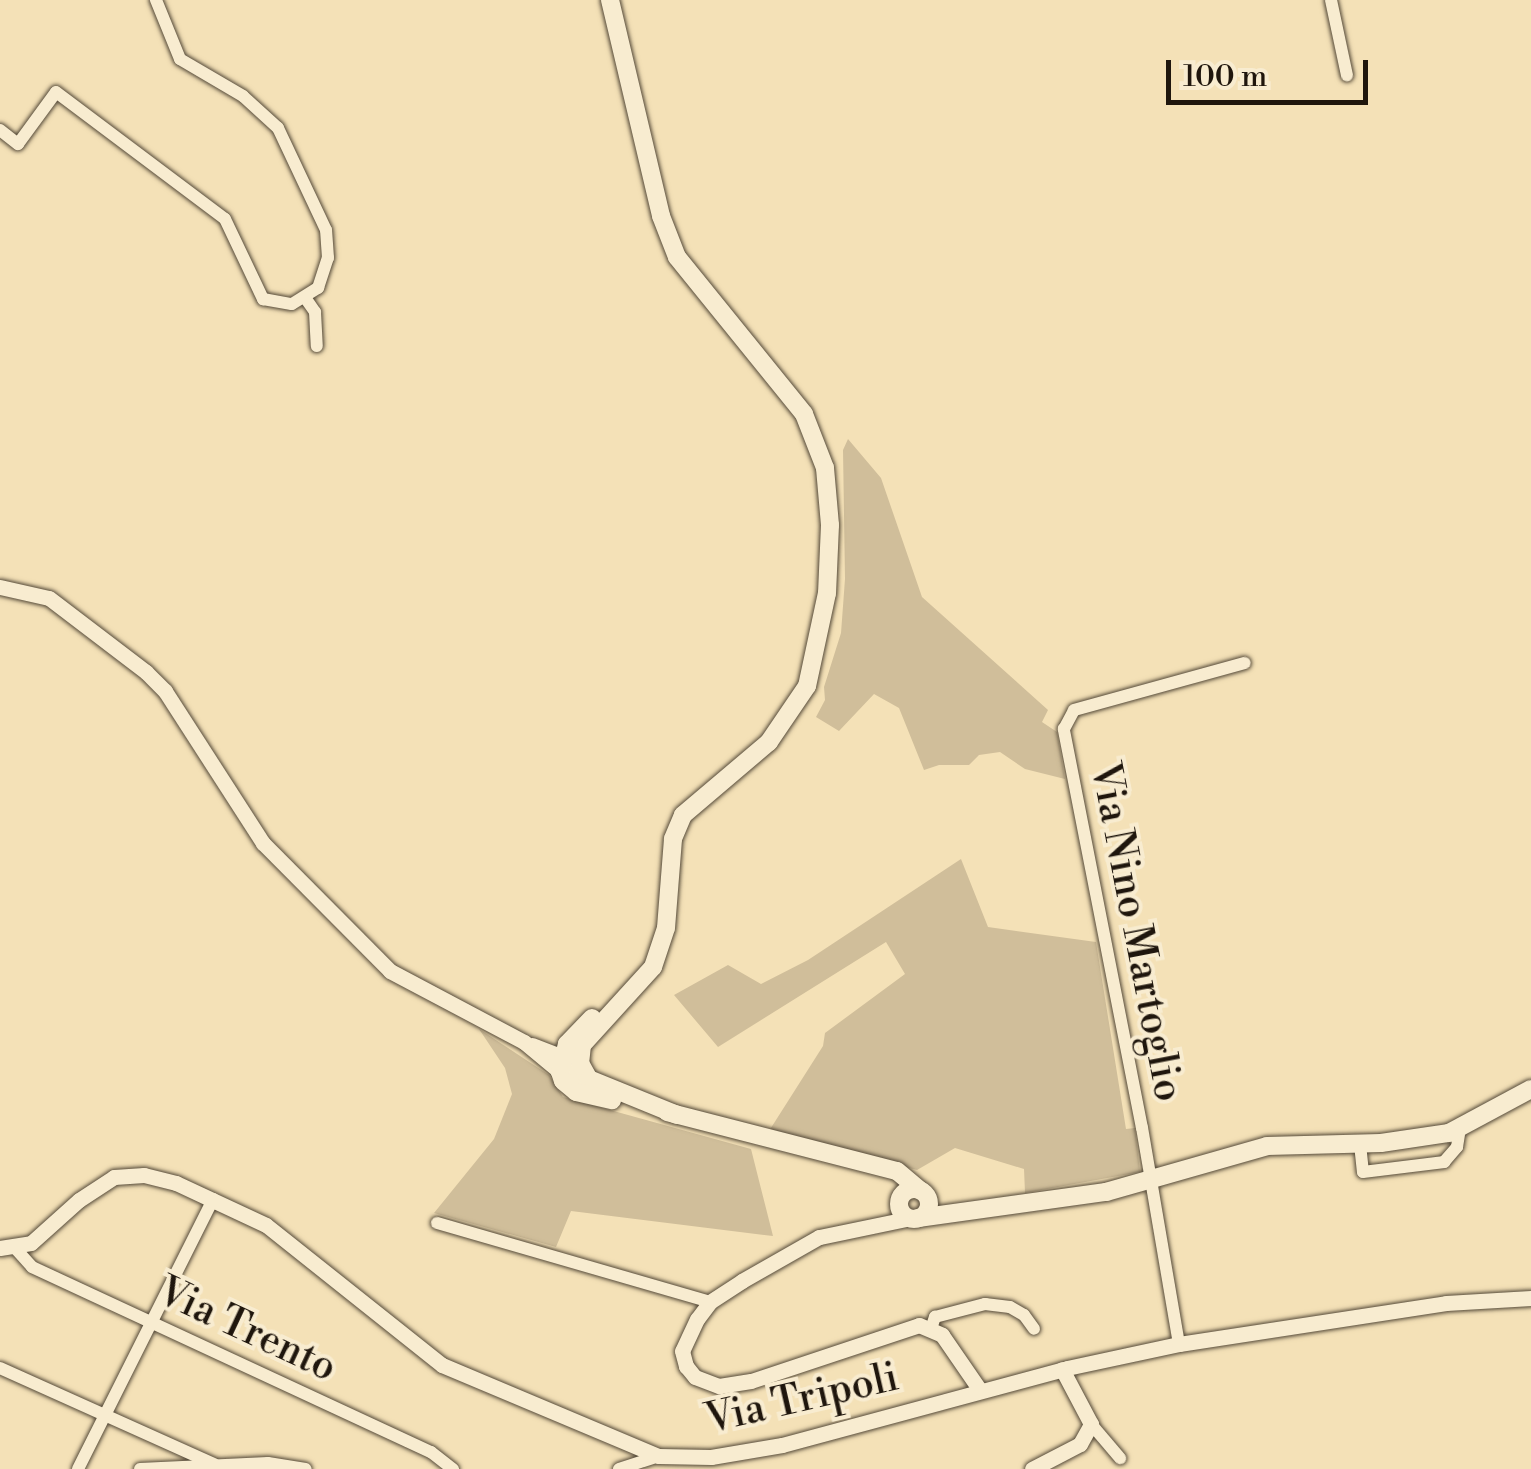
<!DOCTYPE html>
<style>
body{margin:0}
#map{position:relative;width:1531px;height:1469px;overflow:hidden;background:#f4e1b7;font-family:"Libre Bodoni",serif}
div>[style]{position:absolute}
.green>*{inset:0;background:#d0be9a}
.roads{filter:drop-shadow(0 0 2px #544938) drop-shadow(0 0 2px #544938)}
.minor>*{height:12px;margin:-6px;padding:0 6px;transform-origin:6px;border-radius:6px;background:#f8ecd0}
.tertiary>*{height:15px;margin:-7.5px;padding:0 7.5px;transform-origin:7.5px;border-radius:7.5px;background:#f8ecd0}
.secondary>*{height:18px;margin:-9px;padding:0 9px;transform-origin:9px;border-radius:9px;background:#f8ecd0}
.secondary>.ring{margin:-9px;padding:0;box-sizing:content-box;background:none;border:18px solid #f8ecd0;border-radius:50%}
span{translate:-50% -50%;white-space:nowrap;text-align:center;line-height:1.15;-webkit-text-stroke:8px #f8ecd0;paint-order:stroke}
.street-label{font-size:40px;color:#1f160d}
.scale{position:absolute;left:1166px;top:60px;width:202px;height:45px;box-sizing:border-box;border:5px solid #1f160d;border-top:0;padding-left:12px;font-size:30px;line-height:35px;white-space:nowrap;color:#1f160d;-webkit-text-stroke:8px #f8ecd0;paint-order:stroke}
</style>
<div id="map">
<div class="green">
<i style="clip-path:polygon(848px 439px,881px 478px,922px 597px,1048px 710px,1042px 722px,1057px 732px,1065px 779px,1025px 769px,1000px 752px,979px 755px,969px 765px,939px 765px,924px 770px,899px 708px,874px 694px,839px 731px,816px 717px,825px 700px,824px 687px,841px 633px,845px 579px,843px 450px)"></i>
<i style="clip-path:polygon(961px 859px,988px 927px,1096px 942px,1126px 1129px,1135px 1128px,1140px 1172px,1025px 1193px,1024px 1169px,955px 1148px,917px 1170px,769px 1131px,823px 1046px,825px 1033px,905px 974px,886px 942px,718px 1047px,674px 995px,728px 965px,761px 984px,808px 960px)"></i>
<i style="clip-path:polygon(479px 1029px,549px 1075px,563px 1097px,751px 1149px,773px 1236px,571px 1211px,556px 1247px,434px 1213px,494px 1139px,512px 1094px,505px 1068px)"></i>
</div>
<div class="roads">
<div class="minor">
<i style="left:1331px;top:0;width:77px;rotate:78deg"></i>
<i style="left:0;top:130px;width:23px;rotate:38deg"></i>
<i style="left:18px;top:144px;width:64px;rotate:-53.8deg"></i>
<i style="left:56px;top:92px;width:211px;rotate:36.9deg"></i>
<i style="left:225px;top:219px;width:89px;rotate:64.6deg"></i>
<i style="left:263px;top:299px;width:29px;rotate:10deg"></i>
<i style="left:292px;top:304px;width:31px;rotate:-32deg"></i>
<i style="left:318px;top:288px;width:32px;rotate:-72deg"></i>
<i style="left:328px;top:258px;width:28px;rotate:-94deg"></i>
<i style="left:326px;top:230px;width:113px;rotate:-115.2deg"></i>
<i style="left:278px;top:128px;width:47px;rotate:-137.6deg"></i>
<i style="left:243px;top:96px;width:73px;rotate:-149.6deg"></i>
<i style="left:180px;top:59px;width:64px;rotate:-112.1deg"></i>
<i style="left:306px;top:299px;width:16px;rotate:55deg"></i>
<i style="left:315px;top:312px;width:34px;rotate:87deg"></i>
<i style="left:1360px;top:1144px;width:28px;rotate:84deg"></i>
<i style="left:1363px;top:1172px;width:82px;rotate:-7deg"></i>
<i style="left:1444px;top:1162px;width:20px;rotate:-49deg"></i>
<i style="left:1457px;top:1147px;width:18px;rotate:-81deg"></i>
<i style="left:437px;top:1223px;width:284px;rotate:16.1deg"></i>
<i style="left:15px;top:1248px;width:25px;rotate:48deg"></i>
<i style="left:32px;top:1267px;width:440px;rotate:24.9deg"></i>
<i style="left:431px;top:1452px;width:28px;rotate:38deg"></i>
<i style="left:931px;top:1329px;width:13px;rotate:-72deg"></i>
<i style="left:935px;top:1317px;width:52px;rotate:-14.6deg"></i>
<i style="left:985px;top:1304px;width:25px;rotate:7deg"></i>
<i style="left:1010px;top:1307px;width:16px;rotate:30deg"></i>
<i style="left:1024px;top:1315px;width:17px;rotate:54deg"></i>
<i style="left:1179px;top:1344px;width:219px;rotate:-99.7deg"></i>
<i style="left:1142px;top:1128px;width:407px;rotate:-101.1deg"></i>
<i style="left:1064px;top:729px;width:21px;rotate:-62deg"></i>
<i style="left:1074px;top:710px;width:177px;rotate:-15.4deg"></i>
<i style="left:0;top:1368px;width:235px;rotate:24.2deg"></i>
<i style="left:1091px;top:1424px;width:45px;rotate:49.5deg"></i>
<i style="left:78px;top:1469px;width:302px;rotate:-63.4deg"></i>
<i style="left:140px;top:1469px;width:128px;rotate:-2.7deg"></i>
<i style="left:268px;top:1463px;width:38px;rotate:9deg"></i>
<i style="left:619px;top:1469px;width:42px;rotate:-18deg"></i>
</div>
<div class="tertiary">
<i style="left:0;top:587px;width:50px;rotate:12.7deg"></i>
<i style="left:49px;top:598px;width:122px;rotate:37.3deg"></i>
<i style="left:146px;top:672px;width:27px;rotate:45deg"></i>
<i style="left:165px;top:691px;width:181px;rotate:57.2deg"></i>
<i style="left:263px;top:843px;width:180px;rotate:45.2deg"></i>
<i style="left:390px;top:971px;width:152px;rotate:27.9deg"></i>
<i style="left:524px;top:1042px;width:47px;rotate:39.8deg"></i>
<i style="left:532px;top:1045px;width:36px;rotate:21deg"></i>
<i style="left:566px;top:1058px;width:26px;rotate:62deg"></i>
<i style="left:578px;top:1081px;width:24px;rotate:28deg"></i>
<i style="left:911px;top:1218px;width:94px;rotate:168.3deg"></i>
<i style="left:819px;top:1237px;width:89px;rotate:150.3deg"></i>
<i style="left:742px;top:1281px;width:38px;rotate:147deg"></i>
<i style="left:710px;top:1302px;width:21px;rotate:127deg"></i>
<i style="left:697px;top:1319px;width:35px;rotate:115deg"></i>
<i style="left:682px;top:1351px;width:16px;rotate:75deg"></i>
<i style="left:686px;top:1366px;width:14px;rotate:51deg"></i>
<i style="left:695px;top:1377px;width:26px;rotate:21deg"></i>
<i style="left:719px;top:1386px;width:32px;rotate:-9deg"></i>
<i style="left:751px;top:1381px;width:177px;rotate:-18.4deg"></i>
<i style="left:919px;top:1325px;width:25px;rotate:23deg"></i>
<i style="left:942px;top:1335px;width:67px;rotate:55.4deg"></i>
<i style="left:0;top:1248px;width:31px;rotate:-9deg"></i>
<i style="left:31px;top:1243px;width:64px;rotate:-41.9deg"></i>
<i style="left:79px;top:1200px;width:42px;rotate:-33.3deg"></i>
<i style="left:114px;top:1177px;width:30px;rotate:-4deg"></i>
<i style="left:144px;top:1175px;width:33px;rotate:14deg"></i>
<i style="left:176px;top:1183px;width:99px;rotate:25deg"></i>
<i style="left:266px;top:1225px;width:225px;rotate:38.5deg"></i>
<i style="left:442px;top:1365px;width:235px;rotate:22.8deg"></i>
<i style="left:659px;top:1456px;width:52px;rotate:1.1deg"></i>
<i style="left:711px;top:1457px;width:72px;rotate:-9.6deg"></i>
<i style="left:782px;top:1445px;width:295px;rotate:-15.1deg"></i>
<i style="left:1067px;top:1368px;width:115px;rotate:-12.1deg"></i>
<i style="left:1179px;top:1344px;width:270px;rotate:-8.7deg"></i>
<i style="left:1446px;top:1303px;width:85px;rotate:-3.4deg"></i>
<i style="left:1032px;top:1469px;width:54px;rotate:-27.5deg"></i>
<i style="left:1080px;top:1444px;width:23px;rotate:-61deg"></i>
<i style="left:1091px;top:1424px;width:62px;rotate:-117.8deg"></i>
</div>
<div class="secondary">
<i style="left:610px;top:0;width:222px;rotate:76.7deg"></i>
<i style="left:661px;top:216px;width:44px;rotate:68.7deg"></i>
<i style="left:677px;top:257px;width:202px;rotate:51deg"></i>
<i style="left:804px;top:414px;width:58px;rotate:68.7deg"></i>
<i style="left:825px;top:468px;width:57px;rotate:85deg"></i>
<i style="left:830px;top:525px;width:68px;rotate:92.5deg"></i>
<i style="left:827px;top:593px;width:95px;rotate:102.1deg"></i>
<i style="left:807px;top:686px;width:68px;rotate:124.2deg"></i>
<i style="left:769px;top:742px;width:113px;rotate:139.7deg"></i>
<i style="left:683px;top:815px;width:26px;rotate:113deg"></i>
<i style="left:673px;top:839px;width:89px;rotate:94.5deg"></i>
<i style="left:666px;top:928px;width:41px;rotate:108.4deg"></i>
<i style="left:653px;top:967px;width:105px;rotate:132.3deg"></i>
<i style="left:582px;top:1045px;width:18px;rotate:96deg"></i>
<i style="left:580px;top:1063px;width:18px;rotate:61deg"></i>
<i style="left:589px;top:1079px;width:95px;rotate:22.2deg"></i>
<i style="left:592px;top:1018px;width:36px;rotate:134deg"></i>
<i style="left:567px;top:1044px;width:29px;rotate:104deg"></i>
<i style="left:560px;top:1072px;width:9px;rotate:72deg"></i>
<i style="left:563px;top:1081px;width:17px;rotate:40deg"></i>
<i style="left:576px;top:1092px;width:37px;rotate:13deg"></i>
<i style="left:667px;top:1112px;width:237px;rotate:14.4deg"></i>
<i style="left:897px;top:1171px;width:31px;rotate:40deg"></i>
<i class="ring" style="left:899px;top:1189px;width:12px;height:12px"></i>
<i style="left:918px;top:1218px;width:190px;rotate:-7.9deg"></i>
<i style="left:1106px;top:1192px;width:167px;rotate:-15.9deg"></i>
<i style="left:1267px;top:1146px;width:114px;rotate:-1.5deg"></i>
<i style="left:1381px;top:1143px;width:69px;rotate:-8.4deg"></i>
<i style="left:1449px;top:1133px;width:93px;rotate:-28.2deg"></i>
</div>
</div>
<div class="street-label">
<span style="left:1136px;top:932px;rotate:79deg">Via Nino Martoglio</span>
<span style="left:247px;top:1330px;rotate:25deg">Via Trento</span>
<span style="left:802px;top:1399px;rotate:-13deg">Via Tripoli</span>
</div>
<div class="scale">100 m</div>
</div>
